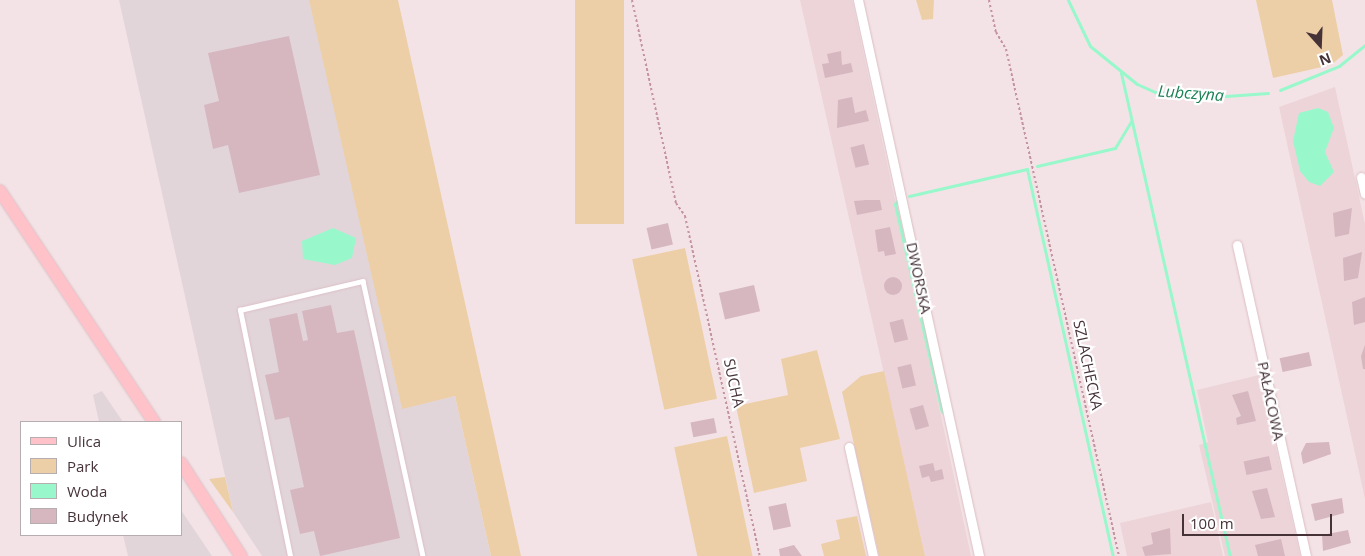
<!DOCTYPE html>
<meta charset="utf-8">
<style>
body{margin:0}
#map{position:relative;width:1365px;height:556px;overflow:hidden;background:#f4e3e6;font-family:"Open Sans",sans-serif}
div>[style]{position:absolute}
.residential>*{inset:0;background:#ecd4d9}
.industrial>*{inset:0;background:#e2d5da}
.green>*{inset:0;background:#edcfa7;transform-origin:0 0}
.water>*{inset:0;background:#98f8cb}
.stream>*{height:3px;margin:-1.5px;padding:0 1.5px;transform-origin:1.5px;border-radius:1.5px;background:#98f8cb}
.building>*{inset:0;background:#d6b7c0;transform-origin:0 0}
.round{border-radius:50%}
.path>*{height:2px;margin-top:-1px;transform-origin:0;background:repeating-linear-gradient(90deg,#c3949f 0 2.5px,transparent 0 5px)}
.roads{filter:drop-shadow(0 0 1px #dbbfc5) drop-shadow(0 0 1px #dbbfc5)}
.lane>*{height:4.5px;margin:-2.25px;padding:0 2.25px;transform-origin:2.25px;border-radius:2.25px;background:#fff}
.street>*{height:9px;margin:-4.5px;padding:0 4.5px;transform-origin:4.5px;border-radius:4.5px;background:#fff}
.secondary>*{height:12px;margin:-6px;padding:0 6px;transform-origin:6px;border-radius:6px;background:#ffc2c9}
span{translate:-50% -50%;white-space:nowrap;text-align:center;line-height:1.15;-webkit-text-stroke:4.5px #fff;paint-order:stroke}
.street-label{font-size:15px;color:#463338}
.water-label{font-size:16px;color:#1b8153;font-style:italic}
.legend{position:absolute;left:20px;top:421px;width:162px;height:115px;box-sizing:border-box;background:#fff;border:1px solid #b5adaf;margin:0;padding:6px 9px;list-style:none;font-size:15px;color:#463338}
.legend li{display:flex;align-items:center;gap:10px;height:25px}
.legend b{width:25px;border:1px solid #b5adaf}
.north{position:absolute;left:1295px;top:20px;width:50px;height:50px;-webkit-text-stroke:4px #fff;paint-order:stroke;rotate:160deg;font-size:14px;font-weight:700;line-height:20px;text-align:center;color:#463338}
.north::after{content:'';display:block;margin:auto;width:18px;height:22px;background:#463338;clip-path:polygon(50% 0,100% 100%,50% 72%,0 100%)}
.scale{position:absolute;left:1182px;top:514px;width:150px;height:22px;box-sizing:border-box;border:2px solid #463338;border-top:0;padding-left:6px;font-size:15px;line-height:18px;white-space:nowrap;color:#463338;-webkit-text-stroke:4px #fff;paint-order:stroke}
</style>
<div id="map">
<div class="residential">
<i style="clip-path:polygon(800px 0,852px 0,971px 556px,925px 556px)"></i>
<i style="clip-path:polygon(1335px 87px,1365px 224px,1365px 499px,1279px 107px)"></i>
<i style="clip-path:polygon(1259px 375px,1271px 427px,1300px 556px,1225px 556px,1199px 445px,1208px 442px,1197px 390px)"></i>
<i style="clip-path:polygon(1211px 502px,1223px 556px,1127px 556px,1120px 523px)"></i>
</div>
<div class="industrial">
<i style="clip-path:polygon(119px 0,310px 0,402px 408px,455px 396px,491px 556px,262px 556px,233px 512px)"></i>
<i style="clip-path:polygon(102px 391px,123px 422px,99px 422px,93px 395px)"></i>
<i style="clip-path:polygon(181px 510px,212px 556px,128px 556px,123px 535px,181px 535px)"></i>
</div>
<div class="green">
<i style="clip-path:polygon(309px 0,398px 0,521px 556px,491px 556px,455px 396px,402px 409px)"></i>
<i style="left:575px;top:0;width:49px;height:224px"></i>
<i style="clip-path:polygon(916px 0,934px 0,933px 19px,922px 20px)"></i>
<i style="clip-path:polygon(1256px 0,1332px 0,1343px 55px,1331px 65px,1273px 78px)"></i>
<i style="left:685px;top:248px;width:154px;height:54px;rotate:78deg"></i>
<i style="clip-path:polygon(817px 350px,840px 439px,800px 448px,807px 481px,754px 493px,736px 406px,788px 395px,781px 359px)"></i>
<i style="clip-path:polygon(884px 371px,897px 430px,925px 556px,879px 556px,853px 440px,842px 392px,861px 376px)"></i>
<i style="left:727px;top:436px;width:123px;height:54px;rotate:78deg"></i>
<i style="clip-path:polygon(225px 477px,233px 512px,209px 479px)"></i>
<i style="clip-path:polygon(857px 516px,866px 556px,824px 556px,821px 544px,840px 539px,836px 520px)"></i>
</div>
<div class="water">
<i style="clip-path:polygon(1318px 108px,1328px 112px,1334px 128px,1325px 152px,1334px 172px,1320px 186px,1309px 182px,1300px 171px,1293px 141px,1299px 113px)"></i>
<i style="clip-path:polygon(333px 228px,356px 238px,352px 258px,335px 265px,303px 259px,302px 241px)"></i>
</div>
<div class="stream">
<i style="left:1068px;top:0;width:51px;rotate:64.4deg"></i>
<i style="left:1090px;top:46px;width:60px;rotate:39deg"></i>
<i style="left:1137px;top:84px;width:20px;rotate:24deg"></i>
<i style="left:1155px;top:92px;width:71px;rotate:3.2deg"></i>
<i style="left:1226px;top:96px;width:42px;rotate:-4.1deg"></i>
<i style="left:1121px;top:73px;width:495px;rotate:77.3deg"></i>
<i style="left:1280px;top:90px;width:64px;rotate:-22.1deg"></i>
<i style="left:1339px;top:66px;width:33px;rotate:-39deg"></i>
<i style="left:1037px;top:166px;width:80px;rotate:-13deg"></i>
<i style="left:1115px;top:148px;width:31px;rotate:-59deg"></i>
<i style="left:909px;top:196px;width:121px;rotate:-12.9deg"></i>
<i style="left:1027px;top:169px;width:396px;rotate:77.5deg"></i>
<i style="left:898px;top:200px;width:5px;rotate:127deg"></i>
<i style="left:895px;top:204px;width:213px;rotate:77.3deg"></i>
</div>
<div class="building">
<i style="clip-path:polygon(289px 36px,320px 175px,239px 193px,228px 145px,213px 149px,204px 105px,219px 101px,208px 53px)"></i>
<i style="clip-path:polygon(841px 51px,842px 65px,851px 63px,853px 72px,825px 78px,822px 64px,829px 63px,827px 54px)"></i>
<i style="clip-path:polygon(852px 97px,855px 113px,866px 110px,869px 121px,837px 128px,838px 100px)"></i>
<i style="left:864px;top:144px;width:21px;height:14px;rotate:76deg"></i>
<i style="clip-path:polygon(866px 200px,880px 200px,882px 210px,857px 215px,854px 201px)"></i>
<i style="clip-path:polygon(1352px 208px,1349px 234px,1335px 237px,1333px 213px)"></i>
<i style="left:668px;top:223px;width:22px;height:22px;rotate:77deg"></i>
<i style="clip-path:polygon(890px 227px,896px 254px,885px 256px,884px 251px,878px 252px,875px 230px)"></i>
<i style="clip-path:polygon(1362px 252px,1358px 278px,1344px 281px,1343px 258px)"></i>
<i class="round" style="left:884px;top:277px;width:18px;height:18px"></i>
<i style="left:754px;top:285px;width:27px;height:36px;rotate:77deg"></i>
<i style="clip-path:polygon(1365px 297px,1365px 322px,1354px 325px,1352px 302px)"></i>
<i style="clip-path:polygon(331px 305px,337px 333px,354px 330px,400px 538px,320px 556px,314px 531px,300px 534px,290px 490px,304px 487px,289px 417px,275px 420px,265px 375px,279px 372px,269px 319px,297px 313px,303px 341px,308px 340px,302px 311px)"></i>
<i style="left:903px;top:319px;width:21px;height:14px;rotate:76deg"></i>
<i style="clip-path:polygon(1365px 345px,1365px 369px,1363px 369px,1361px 356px)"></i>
<i style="left:1309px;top:352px;width:14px;height:30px;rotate:78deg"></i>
<i style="left:911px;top:364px;width:22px;height:14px;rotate:77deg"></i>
<i style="clip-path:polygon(1248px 391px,1256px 421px,1237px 425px,1236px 418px,1241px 416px,1232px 395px)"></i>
<i style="left:923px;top:405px;width:22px;height:14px;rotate:74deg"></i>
<i style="left:714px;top:418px;width:15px;height:24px;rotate:79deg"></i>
<i style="clip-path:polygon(1329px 442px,1331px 454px,1303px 464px,1301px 453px,1306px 443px)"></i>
<i style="left:1269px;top:456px;width:14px;height:26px;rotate:78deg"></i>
<i style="clip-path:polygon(933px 463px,935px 471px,942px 469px,944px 479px,931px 482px,929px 476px,922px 478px,919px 466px)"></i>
<i style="clip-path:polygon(1267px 488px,1275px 517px,1261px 519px,1252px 491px)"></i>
<i style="clip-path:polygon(1342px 498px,1344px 513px,1315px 521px,1311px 504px)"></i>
<i style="left:786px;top:503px;width:24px;height:18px;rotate:78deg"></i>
<i style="clip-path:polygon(1170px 528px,1171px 554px,1145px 556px,1142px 547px,1153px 544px,1151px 533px)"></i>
<i style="clip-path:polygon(1348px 530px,1351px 543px,1323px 551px,1322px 535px)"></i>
<i style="clip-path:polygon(1281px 539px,1285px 556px,1258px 556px,1255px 545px)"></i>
<i style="clip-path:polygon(794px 545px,802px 556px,780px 556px,779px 549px)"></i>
</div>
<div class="path">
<i style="left:632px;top:0;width:208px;rotate:77.8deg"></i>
<i style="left:676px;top:203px;width:16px;rotate:55deg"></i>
<i style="left:685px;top:216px;width:348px;rotate:77.6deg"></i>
<i style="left:989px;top:0;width:33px;rotate:78deg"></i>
<i style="left:996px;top:32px;width:20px;rotate:60deg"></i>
<i style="left:1006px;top:49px;width:519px;rotate:77.44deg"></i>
</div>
<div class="roads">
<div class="lane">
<i style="left:290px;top:556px;width:251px;rotate:-101.5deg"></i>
<i style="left:240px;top:310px;width:126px;rotate:-13.3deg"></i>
<i style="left:363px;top:281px;width:281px;rotate:77.7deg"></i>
</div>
<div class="street">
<i style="left:858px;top:0;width:569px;rotate:77.72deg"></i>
<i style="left:1361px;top:177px;width:17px;rotate:77deg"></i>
<i style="left:1237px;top:245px;width:319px;rotate:77.5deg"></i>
<i style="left:849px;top:447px;width:112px;rotate:77.6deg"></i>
</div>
<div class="secondary">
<i style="left:0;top:191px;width:278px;rotate:56.3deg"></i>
<i style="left:181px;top:463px;width:111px;rotate:57.2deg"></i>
</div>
</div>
<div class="street-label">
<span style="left:919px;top:278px;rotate:78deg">DWORSKA</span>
<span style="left:1088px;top:365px;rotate:78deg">SZLACHECKA</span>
<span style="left:734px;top:383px;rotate:78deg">SUCHA</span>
<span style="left:1271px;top:401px;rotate:78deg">PAŁACOWA</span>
</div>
<div class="water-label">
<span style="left:1191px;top:93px;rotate:4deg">Lubczyna</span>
</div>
<ul class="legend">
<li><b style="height:6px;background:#ffc2c9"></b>Ulica</li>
<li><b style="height:14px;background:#edcfa7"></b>Park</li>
<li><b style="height:14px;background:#98f8cb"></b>Woda</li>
<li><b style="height:14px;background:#d6b7c0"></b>Budynek</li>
</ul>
<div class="north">N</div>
<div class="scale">100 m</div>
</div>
